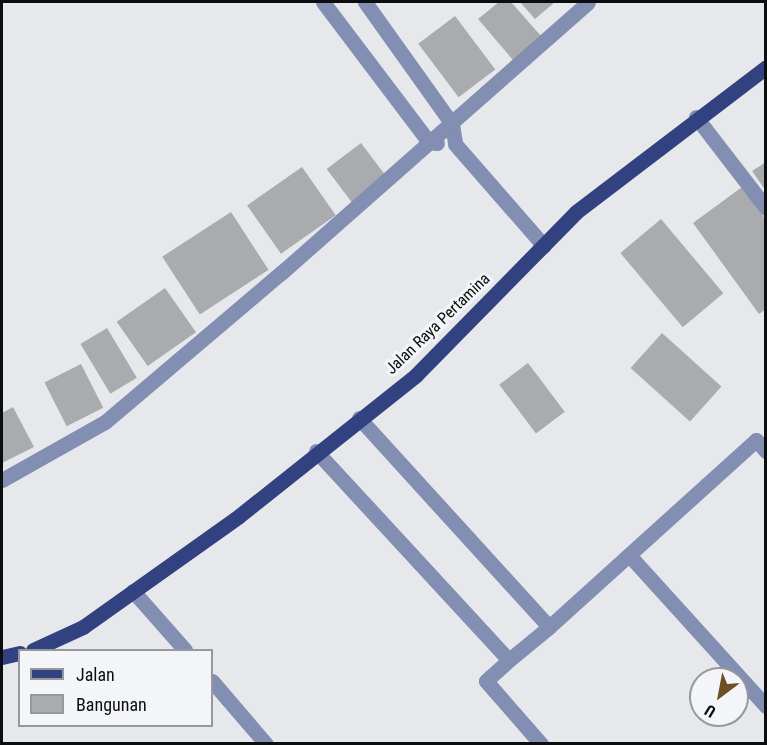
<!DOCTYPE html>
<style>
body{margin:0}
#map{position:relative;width:767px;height:745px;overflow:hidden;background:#e7e8ec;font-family:"Roboto Condensed",sans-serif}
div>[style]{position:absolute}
.building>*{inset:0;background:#a9abae;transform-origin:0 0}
.street>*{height:15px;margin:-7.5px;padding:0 7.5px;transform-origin:7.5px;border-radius:7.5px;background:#828eb2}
.primary>*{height:15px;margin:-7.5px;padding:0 7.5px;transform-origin:7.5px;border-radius:7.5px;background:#324280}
span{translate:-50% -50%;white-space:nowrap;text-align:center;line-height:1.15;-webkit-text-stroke:6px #f4f5f9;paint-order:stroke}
.street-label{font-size:16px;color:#0c0d0e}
.frame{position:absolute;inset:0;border:3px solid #0c0d0e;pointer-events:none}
.legend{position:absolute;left:18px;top:649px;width:195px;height:78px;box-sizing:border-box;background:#f4f5f9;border:2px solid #97989b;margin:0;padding:8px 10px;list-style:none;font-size:18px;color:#0c0d0e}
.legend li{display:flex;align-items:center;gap:12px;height:30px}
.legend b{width:30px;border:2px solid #97989b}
.north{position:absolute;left:689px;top:667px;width:60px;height:60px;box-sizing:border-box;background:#f4f5f9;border:2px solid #97989b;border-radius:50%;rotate:212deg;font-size:16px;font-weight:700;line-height:24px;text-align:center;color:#0c0d0e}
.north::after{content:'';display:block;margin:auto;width:21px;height:27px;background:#6d5023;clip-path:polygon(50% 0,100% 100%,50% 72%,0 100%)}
</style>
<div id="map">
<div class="building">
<i style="clip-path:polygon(499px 2px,511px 2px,541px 36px,513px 60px,478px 19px)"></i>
<i style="clip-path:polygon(520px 2px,555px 2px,535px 19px)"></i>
<i style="left:455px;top:16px;width:67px;height:46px;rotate:53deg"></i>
<i style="left:361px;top:143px;width:43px;height:43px;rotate:53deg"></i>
<i style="clip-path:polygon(766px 162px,766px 191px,752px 171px)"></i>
<i style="left:302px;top:167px;width:59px;height:67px;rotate:55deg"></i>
<i style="clip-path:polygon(742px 187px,766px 220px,766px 309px,759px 314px,693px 223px)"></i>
<i style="left:231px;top:212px;width:69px;height:82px;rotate:57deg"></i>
<i style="left:661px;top:219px;width:97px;height:53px;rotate:50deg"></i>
<i style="left:165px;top:288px;width:54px;height:59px;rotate:55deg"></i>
<i style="left:107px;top:328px;width:58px;height:31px;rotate:59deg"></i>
<i style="left:662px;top:333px;width:80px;height:47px;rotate:42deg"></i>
<i style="left:528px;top:363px;width:61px;height:36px;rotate:53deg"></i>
<i style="left:81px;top:364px;width:49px;height:41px;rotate:63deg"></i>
<i style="clip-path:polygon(13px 407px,34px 447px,2px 463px,2px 413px)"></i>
</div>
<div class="street">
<i style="left:323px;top:2px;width:176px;rotate:52.9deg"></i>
<i style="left:429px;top:142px;width:8px;rotate:7deg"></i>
<i style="left:365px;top:2px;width:150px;rotate:54.5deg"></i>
<i style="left:452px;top:124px;width:20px;rotate:81deg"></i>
<i style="left:455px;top:144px;width:135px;rotate:48.9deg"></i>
<i style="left:696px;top:117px;width:115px;rotate:52.4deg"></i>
<i style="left:359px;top:418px;width:282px;rotate:47.7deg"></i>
<i style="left:549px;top:627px;width:279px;rotate:-42.1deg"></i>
<i style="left:756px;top:440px;width:15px;rotate:48deg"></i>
<i style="left:316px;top:451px;width:284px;rotate:47.3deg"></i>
<i style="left:509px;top:660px;width:31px;rotate:138deg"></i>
<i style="left:486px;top:681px;width:84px;rotate:48.9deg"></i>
<i style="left:2px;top:480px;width:118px;rotate:-29.4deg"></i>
<i style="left:105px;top:422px;width:231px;rotate:-40.3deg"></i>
<i style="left:281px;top:273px;width:409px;rotate:-41.4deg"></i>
<i style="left:629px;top:555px;width:204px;rotate:47.8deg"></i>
<i style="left:133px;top:591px;width:79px;rotate:48.6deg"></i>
<i style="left:509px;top:660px;width:52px;rotate:-39.5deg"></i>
<i style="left:212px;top:681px;width:83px;rotate:49.4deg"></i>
</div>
<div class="primary">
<i style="left:33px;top:650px;width:55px;rotate:-24.7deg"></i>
<i style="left:83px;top:627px;width:191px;rotate:-35.4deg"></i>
<i style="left:239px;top:516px;width:226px;rotate:-38.5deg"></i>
<i style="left:416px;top:375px;width:228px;rotate:-45.5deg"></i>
<i style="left:576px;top:212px;width:239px;rotate:-37.3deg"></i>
<i style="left:2px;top:657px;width:18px;rotate:-13deg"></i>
</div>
<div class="street-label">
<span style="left:438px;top:324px;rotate:-44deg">Jalan Raya Pertamina</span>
</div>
<div class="frame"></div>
<ul class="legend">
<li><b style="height:8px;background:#324280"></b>Jalan</li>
<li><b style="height:16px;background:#a9abae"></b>Bangunan</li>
</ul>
<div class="north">U</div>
</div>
